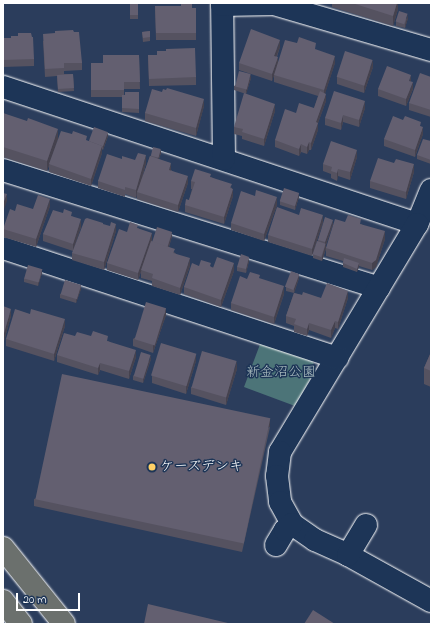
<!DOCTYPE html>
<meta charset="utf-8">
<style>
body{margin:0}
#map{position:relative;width:434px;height:627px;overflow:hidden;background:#2b3d5c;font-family:"Indie Flower","Klee One",sans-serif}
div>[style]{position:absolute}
.green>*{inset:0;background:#4c7478}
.roads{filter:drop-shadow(0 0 1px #fff) drop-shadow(0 0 1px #fff)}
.minor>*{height:22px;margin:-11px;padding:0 11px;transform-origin:11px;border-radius:11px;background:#1d3557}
.major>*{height:22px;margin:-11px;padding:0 11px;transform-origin:11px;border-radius:11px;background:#6b706d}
.wall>*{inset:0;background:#555260;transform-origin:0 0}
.shaded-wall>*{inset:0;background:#45424e;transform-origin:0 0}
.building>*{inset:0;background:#635f70;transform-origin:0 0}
.dots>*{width:11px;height:11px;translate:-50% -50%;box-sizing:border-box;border:2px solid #1d3557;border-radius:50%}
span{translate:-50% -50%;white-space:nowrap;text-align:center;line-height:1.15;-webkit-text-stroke:3px #1d3557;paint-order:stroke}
.park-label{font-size:14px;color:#aec0c2}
.poi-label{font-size:14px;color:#fff}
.left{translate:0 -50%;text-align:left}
.frame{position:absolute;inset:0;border:4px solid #fff;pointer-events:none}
.scale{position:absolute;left:16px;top:593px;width:64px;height:18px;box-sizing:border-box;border:2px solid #fff;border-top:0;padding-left:5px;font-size:12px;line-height:14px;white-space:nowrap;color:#fff;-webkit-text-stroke:3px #1d3557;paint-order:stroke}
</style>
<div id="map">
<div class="green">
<i style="clip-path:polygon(262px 339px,310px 356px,316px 369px,295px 406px,244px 387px)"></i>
</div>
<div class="roads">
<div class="minor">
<i style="left:3px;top:87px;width:436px;rotate:18.3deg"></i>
<i style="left:224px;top:159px;width:154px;rotate:-90.7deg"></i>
<i style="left:222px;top:5px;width:52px;rotate:-1.1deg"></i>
<i style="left:274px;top:4px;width:164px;rotate:16.3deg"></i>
<i style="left:3px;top:170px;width:394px;rotate:17.4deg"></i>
<i style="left:431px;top:190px;width:37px;rotate:112deg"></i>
<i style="left:417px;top:224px;width:266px;rotate:121deg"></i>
<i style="left:280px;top:452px;width:24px;rotate:97deg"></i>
<i style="left:277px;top:476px;width:26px;rotate:83deg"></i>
<i style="left:280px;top:502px;width:25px;rotate:61deg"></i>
<i style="left:292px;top:524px;width:28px;rotate:35deg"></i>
<i style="left:315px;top:540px;width:36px;rotate:24deg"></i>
<i style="left:348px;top:555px;width:95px;rotate:29deg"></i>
<i style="left:3px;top:248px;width:352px;rotate:18.2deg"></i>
<i style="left:276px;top:545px;width:17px;rotate:-59deg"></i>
<i style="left:285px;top:530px;width:9px;rotate:-41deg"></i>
<i style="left:348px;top:555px;width:35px;rotate:-59deg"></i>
</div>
<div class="major">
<i style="left:3px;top:548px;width:97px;rotate:51.2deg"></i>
<i style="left:3px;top:601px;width:29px;rotate:52deg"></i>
</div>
</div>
<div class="wall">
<i style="left:130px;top:3px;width:8px;height:16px"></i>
<i style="clip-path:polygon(332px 3px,398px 3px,398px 9px,393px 26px,332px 7px)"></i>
<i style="clip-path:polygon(155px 6px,181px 6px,192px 8px,196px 8px,196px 40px,156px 40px)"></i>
<i style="clip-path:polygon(408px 18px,405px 28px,396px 26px,396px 22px)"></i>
<i style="clip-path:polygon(150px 31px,150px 41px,143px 42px,142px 32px)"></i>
<i style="clip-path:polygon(74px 32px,82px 63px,82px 70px,64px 71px,64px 74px,73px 74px,74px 91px,58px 92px,57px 76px,45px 77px,43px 41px)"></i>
<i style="clip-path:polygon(3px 38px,34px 59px,34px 66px,3px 67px)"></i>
<i style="clip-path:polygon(280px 47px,277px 57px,278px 64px,316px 50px,335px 63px,325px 93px,326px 101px,318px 123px,318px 130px,311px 150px,309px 150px,307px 154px,301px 152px,299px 156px,275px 147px,275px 140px,296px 113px,314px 108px,318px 96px,274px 82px,274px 75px,275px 72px,272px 81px,239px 70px,239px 63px)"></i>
<i style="clip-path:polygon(166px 51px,196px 77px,196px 85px,149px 86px,148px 55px,157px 55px)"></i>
<i style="clip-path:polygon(139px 55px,140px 89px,124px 89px,124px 95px,139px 92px,139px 113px,122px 112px,122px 97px,91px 97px,91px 63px,103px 63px)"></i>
<i style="clip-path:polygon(373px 67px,364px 93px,337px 84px,337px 77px)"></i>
<i style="clip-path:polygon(431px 77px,431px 117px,409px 110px,409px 103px)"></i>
<i style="clip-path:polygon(251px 78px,246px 94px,234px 90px,234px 86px)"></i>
<i style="clip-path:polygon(378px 89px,413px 89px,406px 106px,378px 96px)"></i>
<i style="clip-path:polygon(166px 90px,204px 106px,196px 136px,145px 121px,145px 113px,162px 92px)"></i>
<i style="clip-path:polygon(365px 108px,359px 127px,343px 122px,341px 130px,325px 125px,325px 118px)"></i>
<i style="clip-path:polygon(275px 111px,264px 146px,242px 139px,242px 136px,234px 134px,234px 127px)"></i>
<i style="clip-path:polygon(3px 113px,58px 139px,47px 171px,3px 157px)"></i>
<i style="clip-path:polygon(421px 126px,423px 134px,415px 157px,384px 146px,384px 139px)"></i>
<i style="clip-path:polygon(108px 136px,103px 150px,102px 149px,102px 153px,91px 186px,49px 172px,49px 164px,87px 141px,89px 141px)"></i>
<i style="clip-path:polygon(431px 141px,431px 164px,417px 159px,417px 155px)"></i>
<i style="clip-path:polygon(161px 153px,159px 159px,171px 170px,188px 183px,178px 212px,137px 199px,137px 194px,136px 198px,125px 194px,125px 197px,98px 188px,98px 181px,122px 159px,146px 163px,142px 179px,150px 156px)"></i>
<i style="clip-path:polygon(357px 157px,350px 180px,338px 176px,337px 181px,331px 178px,331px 174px,323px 171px,323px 164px)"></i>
<i style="clip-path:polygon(394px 163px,414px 172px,406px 199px,370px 188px,370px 181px)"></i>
<i style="clip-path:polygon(211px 177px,232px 188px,233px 196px,224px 224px,185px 212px,185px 205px,189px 200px,192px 189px,191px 189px,191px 181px)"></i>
<i style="clip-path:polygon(299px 197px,295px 210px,280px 205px,280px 201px)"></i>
<i style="clip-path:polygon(277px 205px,264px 241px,231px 230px,231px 223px)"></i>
<i style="clip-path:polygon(50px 206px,36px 247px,3px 237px,3px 229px,15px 211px,33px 209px)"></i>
<i style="clip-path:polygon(299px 215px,323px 222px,312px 256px,268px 242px,268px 235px)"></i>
<i style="clip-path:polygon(72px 216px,81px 227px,73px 251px,43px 241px,43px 234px)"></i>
<i style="clip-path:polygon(345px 222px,361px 224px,385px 239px,376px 267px,372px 270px,359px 266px,357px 272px,343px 267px,343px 261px,326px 256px,326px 249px,322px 261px,313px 258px,313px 254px,318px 240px,333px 224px,326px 245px,326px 248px)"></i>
<i style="clip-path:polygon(103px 225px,116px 231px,104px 270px,72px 260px,72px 253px)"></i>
<i style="clip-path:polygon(138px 228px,152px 240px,152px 241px,153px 242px,172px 236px,169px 247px,175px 253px,190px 266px,180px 295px,152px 286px,152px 281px,141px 278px,141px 272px,138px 280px,107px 270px,107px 263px,127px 232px)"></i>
<i style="clip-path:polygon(249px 261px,246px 273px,237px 271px,237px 267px)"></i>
<i style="clip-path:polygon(199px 266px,211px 267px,234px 271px,221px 307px,184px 294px,184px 287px)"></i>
<i style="clip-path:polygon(42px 273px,38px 286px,24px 282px,24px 278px)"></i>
<i style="clip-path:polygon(299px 278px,294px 293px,302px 295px,321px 298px,348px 298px,338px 329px,335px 328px,331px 338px,309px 330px,307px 336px,294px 332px,294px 326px,286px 323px,286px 316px,294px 293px,286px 291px,286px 287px)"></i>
<i style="clip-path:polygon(260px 279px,284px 294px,274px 324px,231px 310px,231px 303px)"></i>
<i style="clip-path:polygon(81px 289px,76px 303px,60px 298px,60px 294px)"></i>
<i style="clip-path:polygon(3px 306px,11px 316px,4px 341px,3px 340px)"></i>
<i style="clip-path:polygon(166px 315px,153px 353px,133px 346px,133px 339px)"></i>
<i style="clip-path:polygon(65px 326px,54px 361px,6px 346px,6px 339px)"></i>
<i style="clip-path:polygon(75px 336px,108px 341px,136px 357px,129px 379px,100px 370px,98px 375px,57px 362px,57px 355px)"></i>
<i style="clip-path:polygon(431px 352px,431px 387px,424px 384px,424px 368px)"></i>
<i style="clip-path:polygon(151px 359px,143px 383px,133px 380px,133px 376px)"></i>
<i style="clip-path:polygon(196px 361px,186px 394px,152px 383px,152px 376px)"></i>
<i style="clip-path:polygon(237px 369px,226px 405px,191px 394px,191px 387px)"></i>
<i style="clip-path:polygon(270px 427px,242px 552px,34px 506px,34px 499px)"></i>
</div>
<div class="shaded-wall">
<i style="clip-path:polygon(397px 3px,398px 3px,398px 9px,393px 26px,393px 16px)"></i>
<i style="clip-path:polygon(408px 14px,408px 18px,405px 28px,405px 25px)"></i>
<i style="clip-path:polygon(280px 40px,280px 47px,274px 63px,274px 56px)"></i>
<i style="clip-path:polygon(335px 56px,335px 63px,324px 97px,324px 90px)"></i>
<i style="clip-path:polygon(278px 57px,278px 65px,272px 81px,272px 74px)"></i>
<i style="clip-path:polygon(373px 60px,373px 67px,364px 93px,364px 86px)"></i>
<i style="clip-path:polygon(251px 74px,251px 78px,246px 94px,246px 90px)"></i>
<i style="clip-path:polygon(411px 75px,411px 82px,409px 81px)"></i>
<i style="clip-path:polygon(413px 82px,413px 89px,406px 106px,406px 99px)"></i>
<i style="clip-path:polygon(326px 94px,326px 101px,318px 123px,318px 130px,311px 150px,311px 143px,316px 122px)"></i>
<i style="clip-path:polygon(204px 99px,204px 106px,196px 136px,196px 128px)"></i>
<i style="clip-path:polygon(365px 101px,365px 108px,359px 127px,359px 120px)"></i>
<i style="clip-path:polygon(275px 104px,275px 111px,264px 146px,264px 139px)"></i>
<i style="clip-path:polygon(343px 115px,343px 122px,341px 130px,341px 123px)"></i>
<i style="clip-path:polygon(423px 127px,423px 134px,415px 157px,415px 150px)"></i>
<i style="clip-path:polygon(58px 129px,58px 139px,47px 171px,47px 161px)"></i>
<i style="clip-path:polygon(108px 132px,108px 136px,103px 150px,103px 146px)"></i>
<i style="clip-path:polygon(309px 142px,309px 150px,307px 154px,307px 147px)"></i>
<i style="clip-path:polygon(301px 144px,301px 152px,299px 156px,299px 149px)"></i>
<i style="clip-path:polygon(102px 146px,102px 153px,91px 186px,91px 179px)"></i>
<i style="clip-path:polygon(161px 149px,161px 153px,157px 164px,157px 160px)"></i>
<i style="clip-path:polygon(357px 150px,357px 157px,350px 180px,350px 172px)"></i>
<i style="clip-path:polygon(146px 155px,146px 163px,138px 192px,137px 192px,136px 198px,136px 190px)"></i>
<i style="clip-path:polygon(171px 163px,171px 170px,169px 177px,169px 170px)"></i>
<i style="clip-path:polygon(414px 164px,414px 172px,406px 199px,406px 192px)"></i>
<i style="clip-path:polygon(338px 169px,338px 176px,337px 181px,337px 173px)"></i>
<i style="clip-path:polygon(188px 176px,188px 183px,178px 212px,178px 205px)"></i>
<i style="clip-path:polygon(233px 189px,233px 196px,224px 224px,224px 217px)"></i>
<i style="clip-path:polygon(299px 193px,299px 197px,295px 210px,295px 206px)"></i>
<i style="clip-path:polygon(7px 194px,7px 201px,3px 212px,3px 204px)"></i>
<i style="clip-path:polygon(277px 197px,277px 205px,264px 241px,264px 234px)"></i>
<i style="clip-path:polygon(50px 199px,50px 206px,36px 247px,36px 239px)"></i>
<i style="clip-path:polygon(323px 215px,323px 222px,312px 256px,312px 249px)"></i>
<i style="clip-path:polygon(81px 219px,81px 227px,73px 251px,73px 244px)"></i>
<i style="clip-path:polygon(333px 220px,333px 224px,326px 245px,326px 248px,322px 261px,322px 257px,325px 246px,325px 242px)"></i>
<i style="clip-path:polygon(116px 224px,116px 231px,104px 270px,104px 262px)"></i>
<i style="clip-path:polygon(385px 231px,385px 239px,376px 267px,372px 270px,372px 263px)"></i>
<i style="clip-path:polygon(172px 232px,172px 236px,168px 250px,168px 246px)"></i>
<i style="clip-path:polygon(152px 233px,152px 240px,138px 280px,138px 273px)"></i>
<i style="clip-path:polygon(249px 257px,249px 261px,246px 273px,246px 269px)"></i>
<i style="clip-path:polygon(190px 258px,190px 266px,180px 295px,180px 288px)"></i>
<i style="clip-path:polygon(234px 263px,234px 271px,221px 307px,221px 300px)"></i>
<i style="clip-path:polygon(359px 263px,359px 267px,357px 272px,357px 269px)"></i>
<i style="clip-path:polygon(42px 269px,42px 273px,38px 286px,38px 283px)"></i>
<i style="clip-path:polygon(299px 274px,299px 278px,294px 293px,294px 289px)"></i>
<i style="clip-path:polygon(81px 285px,81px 289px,76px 303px,76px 300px)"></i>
<i style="clip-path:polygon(284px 286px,284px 294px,274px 324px,274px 317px)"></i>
<i style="clip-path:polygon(348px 291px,348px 298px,338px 329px,338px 322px)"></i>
<i style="clip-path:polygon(166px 308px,166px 315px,153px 353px,153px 346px)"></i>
<i style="clip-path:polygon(11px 309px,11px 316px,4px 341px,4px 333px)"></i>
<i style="clip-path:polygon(65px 319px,65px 326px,54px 361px,54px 354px)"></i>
<i style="clip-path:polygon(335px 321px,335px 328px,331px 338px,331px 330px)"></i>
<i style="clip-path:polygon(309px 323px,309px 330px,307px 336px,307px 329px)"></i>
<i style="clip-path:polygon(136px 350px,136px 357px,129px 379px,129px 371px)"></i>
<i style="clip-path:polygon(196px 354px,196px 361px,186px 394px,186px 386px)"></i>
<i style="clip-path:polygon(151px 355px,151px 359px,143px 383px,143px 379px)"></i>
<i style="clip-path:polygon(237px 361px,237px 369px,226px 405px,226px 397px)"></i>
<i style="clip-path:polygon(100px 363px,100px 370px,98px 375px,98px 368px)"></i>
<i style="left:270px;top:420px;width:7px;height:128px;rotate:90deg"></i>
</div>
<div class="building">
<i style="left:130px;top:3px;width:8px;height:12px"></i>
<i style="clip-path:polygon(352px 3px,397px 3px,393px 16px)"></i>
<i style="clip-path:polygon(181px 4px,192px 4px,192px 8px,196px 8px,196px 33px,156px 33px,155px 6px,181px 6px)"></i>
<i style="left:399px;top:11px;width:9px;height:11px;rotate:18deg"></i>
<i style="clip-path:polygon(251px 29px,280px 40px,274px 56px,278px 57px,272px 74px,239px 63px)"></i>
<i style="clip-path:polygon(73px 30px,74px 32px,79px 32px,82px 63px,64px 63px,64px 68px,45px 69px,43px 34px,55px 33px,55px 31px)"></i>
<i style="clip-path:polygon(150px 31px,150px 37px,143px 38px,142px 32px)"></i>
<i style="clip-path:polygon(18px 33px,31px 33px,32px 37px,33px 37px,34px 59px,3px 60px,3px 38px,11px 38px,11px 36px,18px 36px)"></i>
<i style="clip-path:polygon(299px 37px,316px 43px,315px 49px,335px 56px,324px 90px,274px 75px,285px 40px,297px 43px)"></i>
<i style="clip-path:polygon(195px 48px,196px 77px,149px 79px,148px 55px,157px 55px,157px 51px,166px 51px,166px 49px)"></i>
<i style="left:345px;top:51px;width:29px;height:27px;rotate:18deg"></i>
<i style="clip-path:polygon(103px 55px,139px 55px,140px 82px,124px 82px,124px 90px,91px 90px,91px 63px,103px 63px)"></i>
<i style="clip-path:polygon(387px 66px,411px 75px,409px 81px,413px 82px,406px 99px,378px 89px)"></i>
<i style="left:239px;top:71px;width:12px;height:16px;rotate:14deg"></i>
<i style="clip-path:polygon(420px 73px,431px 77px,431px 110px,409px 103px)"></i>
<i style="left:73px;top:74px;width:14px;height:16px;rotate:86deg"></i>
<i style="clip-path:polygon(167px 88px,204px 99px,196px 128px,145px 113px,152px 89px,162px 92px,163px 89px,166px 90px)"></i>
<i style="clip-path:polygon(320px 91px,326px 94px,316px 122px,318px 123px,311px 143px,309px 142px,307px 147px,301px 144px,299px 149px,275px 140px,285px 109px,296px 113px,299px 103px,314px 108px)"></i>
<i style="clip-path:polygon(334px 91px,365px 101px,359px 120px,343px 115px,341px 123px,325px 118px)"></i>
<i style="clip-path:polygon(125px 92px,139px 92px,139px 109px,122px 108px,122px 95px,125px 95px)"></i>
<i style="clip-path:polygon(244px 93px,275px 104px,264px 139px,242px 132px,243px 129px,234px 127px)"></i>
<i style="clip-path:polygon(3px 113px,27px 121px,28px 118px,58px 129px,47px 161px,3px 147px)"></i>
<i style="clip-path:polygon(393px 116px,403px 120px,405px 116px,421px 122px,420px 126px,423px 127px,415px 150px,384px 139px)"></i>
<i style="left:94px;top:127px;width:15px;height:15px;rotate:20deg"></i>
<i style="clip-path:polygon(61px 131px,72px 134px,73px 131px,87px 136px,86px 140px,102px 146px,91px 179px,49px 164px)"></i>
<i style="clip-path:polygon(423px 139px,431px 141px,431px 160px,417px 155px)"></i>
<i style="clip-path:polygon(331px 141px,357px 150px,350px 172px,338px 169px,337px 173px,331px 171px,332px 167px,323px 164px)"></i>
<i style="left:153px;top:147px;width:8px;height:9px;rotate:14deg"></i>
<i style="clip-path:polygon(138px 153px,146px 155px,136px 190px,125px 187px,125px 190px,98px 181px,107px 154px,122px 159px,122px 156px,135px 160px)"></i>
<i style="clip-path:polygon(150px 156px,171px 163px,169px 170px,188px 176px,178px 205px,137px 192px)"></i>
<i style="clip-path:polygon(378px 158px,394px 163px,396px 159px,414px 164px,406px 192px,370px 181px)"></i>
<i style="clip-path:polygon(195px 169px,211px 174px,210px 177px,232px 184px,230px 188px,233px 189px,224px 217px,185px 205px,186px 199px,189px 200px,195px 182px,191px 181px)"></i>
<i style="left:284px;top:188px;width:16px;height:14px;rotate:18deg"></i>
<i style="clip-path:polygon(256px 190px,277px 197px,264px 234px,231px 223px,241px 191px,255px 196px)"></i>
<i style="clip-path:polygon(3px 193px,7px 194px,3px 204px)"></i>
<i style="clip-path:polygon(38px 195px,50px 199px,36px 239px,3px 229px,10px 209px,15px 211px,17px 204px,33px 209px)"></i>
<i style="clip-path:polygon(277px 207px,299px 215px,301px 208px,323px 215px,312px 249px,268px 235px)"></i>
<i style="clip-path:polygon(64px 209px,72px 212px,71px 216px,81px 219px,73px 244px,43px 234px,53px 210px,63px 213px)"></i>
<i style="clip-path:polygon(348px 215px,361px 219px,360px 224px,385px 231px,376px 260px,372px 263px,326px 248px,335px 219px,345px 222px)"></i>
<i style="clip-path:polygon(325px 217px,333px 220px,325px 242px,318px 240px)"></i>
<i style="clip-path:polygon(87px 218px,103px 223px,103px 224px,110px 226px,111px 222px,116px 224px,104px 262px,72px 253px,85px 219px)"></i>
<i style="clip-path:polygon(130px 222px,138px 225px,137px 228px,152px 233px,138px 273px,107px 263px,119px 229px,127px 232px)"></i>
<i style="left:157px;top:227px;width:16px;height:16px;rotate:18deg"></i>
<i style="clip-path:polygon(151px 241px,175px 249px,173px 253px,190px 258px,180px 288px,152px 278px,153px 274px,141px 270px)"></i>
<i style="left:317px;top:241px;width:9px;height:14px;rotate:18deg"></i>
<i style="clip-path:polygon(241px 254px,249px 257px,246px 269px,237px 267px)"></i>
<i style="clip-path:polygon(217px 257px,234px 263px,221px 300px,184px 287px,192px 263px,199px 266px,201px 260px,211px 263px,210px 266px,213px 268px)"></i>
<i style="clip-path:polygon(344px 258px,359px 263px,357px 269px,343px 263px)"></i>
<i style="left:28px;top:265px;width:15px;height:14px;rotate:16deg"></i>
<i style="left:291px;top:271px;width:9px;height:17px;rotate:21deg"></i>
<i style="clip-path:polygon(250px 272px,260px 275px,259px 278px,284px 286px,274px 317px,231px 303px,240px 276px,247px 279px)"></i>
<i style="left:65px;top:280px;width:17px;height:15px;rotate:17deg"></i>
<i style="clip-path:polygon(327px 283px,348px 291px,338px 322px,335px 321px,331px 330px,309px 323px,307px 329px,294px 324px,296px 319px,286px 316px,294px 293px,302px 295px,303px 292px,321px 298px)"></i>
<i style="left:146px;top:302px;width:21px;height:39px;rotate:17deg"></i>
<i style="clip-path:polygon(3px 306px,11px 309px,4px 333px,3px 333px)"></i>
<i style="clip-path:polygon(15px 309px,30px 314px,31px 309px,65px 319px,54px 354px,6px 339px)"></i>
<i style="clip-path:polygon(93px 331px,108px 336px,107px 341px,136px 350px,129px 371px,100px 363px,98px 368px,57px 355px,64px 333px,75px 336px,77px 332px,91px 336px)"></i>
<i style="left:161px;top:343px;width:37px;height:34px;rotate:17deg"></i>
<i style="left:202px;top:351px;width:36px;height:38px;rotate:16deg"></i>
<i style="left:141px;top:352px;width:10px;height:25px;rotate:17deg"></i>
<i style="clip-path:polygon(431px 352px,431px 371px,424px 368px)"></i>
<i style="left:62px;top:374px;width:213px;height:128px;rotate:12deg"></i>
<i style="clip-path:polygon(148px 604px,232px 624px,144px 624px)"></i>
<i style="clip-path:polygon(313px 610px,335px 624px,304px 624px)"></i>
</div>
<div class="dots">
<i style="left:152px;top:467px;background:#ffd166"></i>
</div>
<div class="park-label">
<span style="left:281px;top:373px">新金沼公園</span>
</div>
<div class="poi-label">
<span class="left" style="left:160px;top:467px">ケーズデンキ</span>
</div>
<div class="frame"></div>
<div class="scale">20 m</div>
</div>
